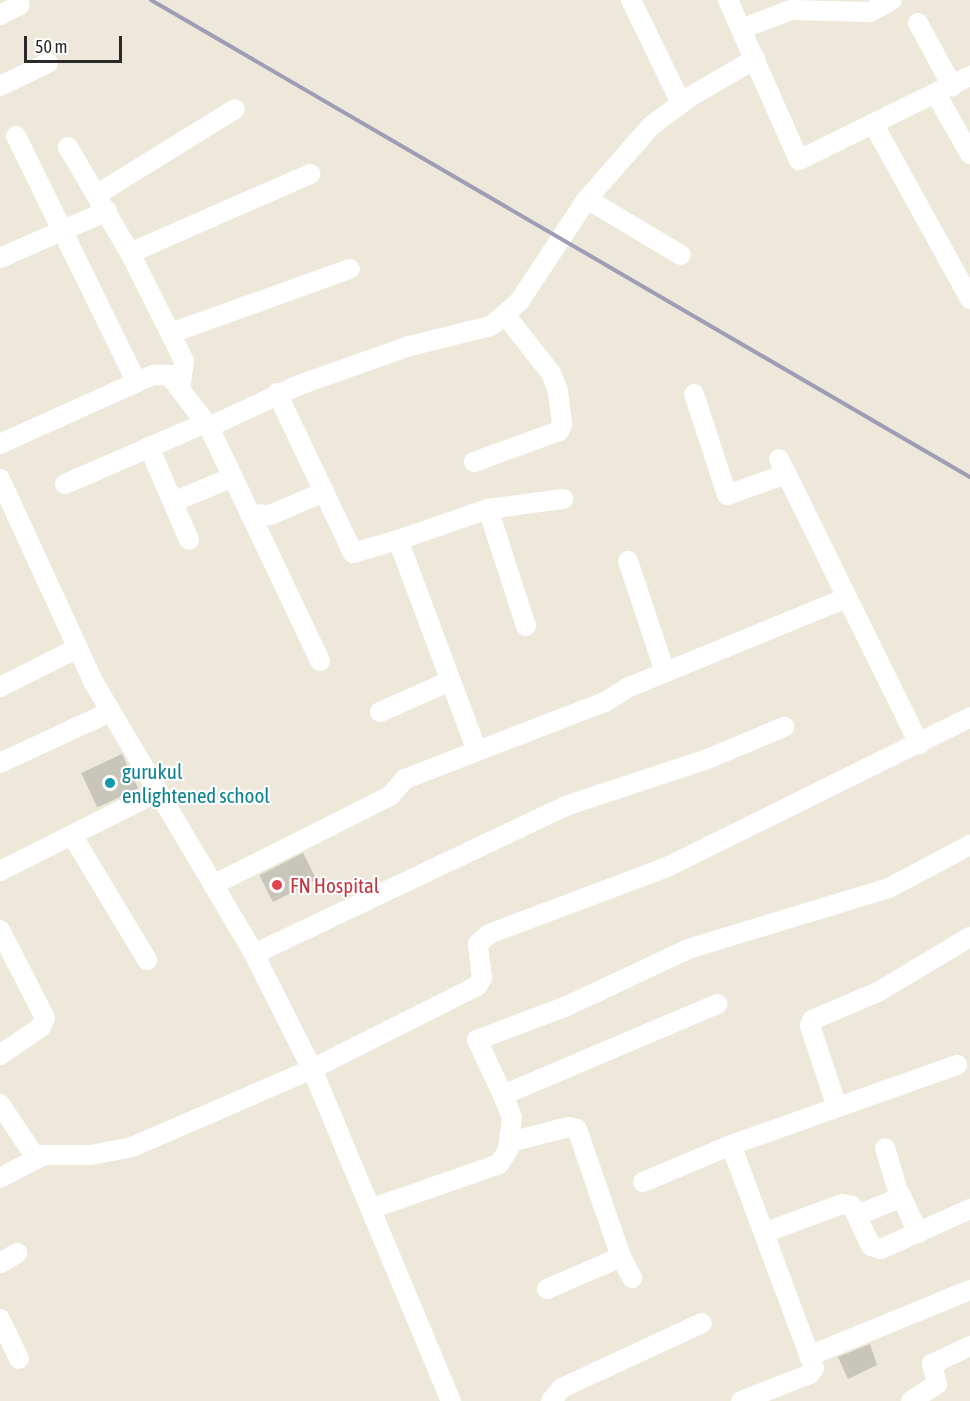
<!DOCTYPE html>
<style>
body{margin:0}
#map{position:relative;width:970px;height:1401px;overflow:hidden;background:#ede8da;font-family:"Asap Condensed",sans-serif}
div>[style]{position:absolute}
.building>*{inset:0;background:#c8c5ba;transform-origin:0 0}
.minor>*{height:20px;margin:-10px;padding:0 10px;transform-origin:10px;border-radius:10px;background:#fff}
.rail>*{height:4px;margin:-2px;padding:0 2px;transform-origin:2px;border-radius:2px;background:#9e9db5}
.dots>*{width:16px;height:16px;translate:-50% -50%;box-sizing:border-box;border:3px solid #fff;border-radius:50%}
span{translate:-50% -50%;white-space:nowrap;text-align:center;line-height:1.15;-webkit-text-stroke:4.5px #fff;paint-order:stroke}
.culture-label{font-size:21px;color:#0d838f}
.left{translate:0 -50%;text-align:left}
.health-label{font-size:21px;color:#be3a42}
.scale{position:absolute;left:24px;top:36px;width:98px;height:27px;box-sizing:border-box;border:3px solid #292929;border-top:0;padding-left:8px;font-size:18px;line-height:21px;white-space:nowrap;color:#292929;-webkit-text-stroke:4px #fff;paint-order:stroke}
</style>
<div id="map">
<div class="building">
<i style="left:122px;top:754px;width:38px;height:45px;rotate:65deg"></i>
<i style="left:303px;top:853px;width:30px;height:49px;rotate:63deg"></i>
<i style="clip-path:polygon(870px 1344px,877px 1365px,848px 1379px,838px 1357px)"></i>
</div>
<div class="minor">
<i style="left:631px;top:0;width:114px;rotate:64.1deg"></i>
<i style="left:728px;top:0;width:175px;rotate:66.1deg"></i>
<i style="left:799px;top:160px;width:191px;rotate:-26.2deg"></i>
<i style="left:0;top:15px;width:22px;rotate:-27deg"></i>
<i style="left:918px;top:23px;width:72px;rotate:61.6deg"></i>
<i style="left:741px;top:29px;width:53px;rotate:-20.8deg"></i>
<i style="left:791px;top:10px;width:79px;rotate:1.5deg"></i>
<i style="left:870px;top:12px;width:25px;rotate:-29deg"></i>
<i style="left:0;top:86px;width:53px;rotate:-25.6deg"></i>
<i style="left:936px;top:94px;width:69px;rotate:60.5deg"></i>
<i style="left:874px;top:125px;width:199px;rotate:61.1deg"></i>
<i style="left:16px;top:136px;width:273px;rotate:63.9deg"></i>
<i style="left:68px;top:147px;width:123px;rotate:59.7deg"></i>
<i style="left:130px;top:253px;width:121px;rotate:63.4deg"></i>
<i style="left:184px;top:361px;width:27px;rotate:98deg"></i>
<i style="left:96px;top:195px;width:163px;rotate:-31.7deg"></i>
<i style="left:587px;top:199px;width:109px;rotate:30.8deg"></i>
<i style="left:130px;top:253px;width:197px;rotate:-23.7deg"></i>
<i style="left:0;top:258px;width:117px;rotate:-23.7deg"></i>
<i style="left:171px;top:333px;width:190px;rotate:-19.7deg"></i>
<i style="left:277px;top:393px;width:177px;rotate:64.6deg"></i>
<i style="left:353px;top:553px;width:47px;rotate:-16.1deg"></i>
<i style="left:694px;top:394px;width:106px;rotate:71.9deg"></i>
<i style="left:727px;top:495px;width:63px;rotate:-19.6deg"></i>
<i style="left:209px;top:427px;width:259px;rotate:64.6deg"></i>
<i style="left:0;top:444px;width:168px;rotate:-24.3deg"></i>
<i style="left:153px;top:375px;width:16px"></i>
<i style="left:169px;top:375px;width:66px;rotate:52.4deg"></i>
<i style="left:209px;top:427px;width:99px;rotate:-25deg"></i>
<i style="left:299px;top:385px;width:118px;rotate:-19.4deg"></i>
<i style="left:410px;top:346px;width:83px;rotate:-13.9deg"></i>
<i style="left:491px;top:326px;width:37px;rotate:-41deg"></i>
<i style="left:519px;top:302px;width:123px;rotate:-56.6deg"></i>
<i style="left:587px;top:199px;width:98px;rotate:-48.7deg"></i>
<i style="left:652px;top:125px;width:51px;rotate:-36.2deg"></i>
<i style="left:693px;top:95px;width:72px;rotate:-30.1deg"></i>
<i style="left:149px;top:447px;width:101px;rotate:66.7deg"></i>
<i style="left:779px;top:459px;width:318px;rotate:63.8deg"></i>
<i style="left:474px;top:462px;width:90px;rotate:-20deg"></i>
<i style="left:559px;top:431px;width:8px;rotate:-67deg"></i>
<i style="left:562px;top:424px;width:33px;rotate:-97deg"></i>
<i style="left:558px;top:391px;width:19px;rotate:-111deg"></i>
<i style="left:551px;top:373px;width:73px;rotate:-128.3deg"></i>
<i style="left:0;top:479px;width:225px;rotate:65.3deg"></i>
<i style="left:94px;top:683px;width:315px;rotate:59.4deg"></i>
<i style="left:254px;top:954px;width:129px;rotate:63.2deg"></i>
<i style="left:312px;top:1069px;width:360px;rotate:67.3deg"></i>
<i style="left:65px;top:484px;width:153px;rotate:-23.5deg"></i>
<i style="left:173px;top:502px;width:65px;rotate:-22.6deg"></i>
<i style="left:488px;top:509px;width:123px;rotate:72deg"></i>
<i style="left:250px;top:514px;width:20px;rotate:3deg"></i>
<i style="left:270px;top:515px;width:59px;rotate:-23.1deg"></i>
<i style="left:628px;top:561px;width:117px;rotate:71.6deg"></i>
<i style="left:0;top:687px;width:87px;rotate:-26.6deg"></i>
<i style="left:380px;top:712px;width:77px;rotate:-23.9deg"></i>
<i style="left:477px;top:751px;width:225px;rotate:-110.5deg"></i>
<i style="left:398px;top:540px;width:95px;rotate:-19deg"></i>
<i style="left:488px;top:509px;width:76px;rotate:-7.6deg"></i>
<i style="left:0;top:763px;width:121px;rotate:-24.9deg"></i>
<i style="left:72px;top:835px;width:146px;rotate:59deg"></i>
<i style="left:0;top:871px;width:177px;rotate:-26.6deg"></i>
<i style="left:213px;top:885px;width:198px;rotate:-26.7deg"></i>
<i style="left:390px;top:796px;width:23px;rotate:-49deg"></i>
<i style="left:405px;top:779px;width:214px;rotate:-21.1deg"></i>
<i style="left:605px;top:702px;width:26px;rotate:-32deg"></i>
<i style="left:627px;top:688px;width:237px;rotate:-22.3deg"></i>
<i style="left:0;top:930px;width:99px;rotate:62.9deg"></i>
<i style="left:45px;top:1018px;width:10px;rotate:114deg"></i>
<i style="left:41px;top:1027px;width:50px;rotate:145.7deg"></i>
<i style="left:254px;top:954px;width:344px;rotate:-25.4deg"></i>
<i style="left:565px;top:806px;width:147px;rotate:-18.2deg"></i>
<i style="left:705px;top:760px;width:86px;rotate:-22.7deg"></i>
<i style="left:503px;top:1095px;width:61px;rotate:-115.3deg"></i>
<i style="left:477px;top:1040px;width:96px;rotate:-20.7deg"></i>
<i style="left:567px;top:1006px;width:134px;rotate:-25.2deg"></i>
<i style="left:688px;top:949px;width:210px;rotate:-16.9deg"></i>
<i style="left:889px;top:888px;width:92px;rotate:-28deg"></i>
<i style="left:0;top:1104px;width:65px;rotate:56.3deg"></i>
<i style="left:837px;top:1107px;width:85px;rotate:-108.4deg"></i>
<i style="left:810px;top:1026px;width:6px;rotate:-72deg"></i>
<i style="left:812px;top:1020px;width:72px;rotate:-23deg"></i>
<i style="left:878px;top:992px;width:107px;rotate:-30.9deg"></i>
<i style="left:510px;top:1142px;width:60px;rotate:-14.5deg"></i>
<i style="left:568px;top:1127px;width:9px;rotate:13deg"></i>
<i style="left:577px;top:1129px;width:135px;rotate:71deg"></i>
<i style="left:621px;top:1257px;width:24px;rotate:62deg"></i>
<i style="left:0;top:1178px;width:50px;rotate:-27.6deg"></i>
<i style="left:44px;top:1155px;width:47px"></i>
<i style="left:91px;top:1155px;width:42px;rotate:-11deg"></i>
<i style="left:132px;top:1147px;width:196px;rotate:-23.4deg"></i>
<i style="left:312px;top:1069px;width:185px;rotate:-26.7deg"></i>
<i style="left:477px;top:986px;width:9px;rotate:-58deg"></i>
<i style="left:482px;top:978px;width:34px;rotate:-97deg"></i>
<i style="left:478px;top:944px;width:15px;rotate:-42deg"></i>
<i style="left:489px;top:934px;width:188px;rotate:-20.6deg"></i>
<i style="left:665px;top:868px;width:340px;rotate:-26.3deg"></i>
<i style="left:643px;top:1182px;width:95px;rotate:-22.8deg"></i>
<i style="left:901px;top:1196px;width:41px;rotate:65.3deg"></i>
<i style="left:373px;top:1208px;width:133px;rotate:-19.2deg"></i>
<i style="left:499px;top:1164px;width:17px;rotate:-57deg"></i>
<i style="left:508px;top:1150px;width:32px;rotate:-83deg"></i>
<i style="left:512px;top:1118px;width:25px;rotate:-111deg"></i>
<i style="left:503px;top:1095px;width:233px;rotate:-23deg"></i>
<i style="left:858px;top:1215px;width:45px;rotate:-22deg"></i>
<i style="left:900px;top:1198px;width:52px;rotate:-106.7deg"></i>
<i style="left:764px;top:1233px;width:83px;rotate:-20.4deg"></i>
<i style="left:842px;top:1204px;width:10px;rotate:11deg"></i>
<i style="left:852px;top:1206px;width:44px;rotate:64.6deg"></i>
<i style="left:871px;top:1246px;width:10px;rotate:17deg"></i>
<i style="left:881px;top:1249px;width:98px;rotate:-24.2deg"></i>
<i style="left:0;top:1263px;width:20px;rotate:-30deg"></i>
<i style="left:547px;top:1289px;width:81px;rotate:-23.4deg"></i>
<i style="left:0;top:1319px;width:44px;rotate:64.6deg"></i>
<i style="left:809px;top:1356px;width:174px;rotate:-22.3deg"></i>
<i style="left:551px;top:1401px;width:17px;rotate:-50deg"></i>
<i style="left:562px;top:1388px;width:154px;rotate:-24.9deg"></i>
<i style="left:741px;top:1401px;width:74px;rotate:-21.4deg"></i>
<i style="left:810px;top:1374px;width:7px;rotate:-56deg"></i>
<i style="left:814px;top:1368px;width:238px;rotate:-110.4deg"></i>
<i style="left:731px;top:1145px;width:240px;rotate:-19.5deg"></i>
<i style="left:911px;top:1401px;width:31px;rotate:-33deg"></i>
<i style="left:937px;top:1384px;width:21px;rotate:-104deg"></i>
<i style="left:932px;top:1364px;width:42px;rotate:-25.3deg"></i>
</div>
<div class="rail">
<i style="left:151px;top:0;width:948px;rotate:30.22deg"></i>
</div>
<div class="dots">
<i style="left:110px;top:783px;background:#0f9aa8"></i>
<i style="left:277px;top:885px;background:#e0444e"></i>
</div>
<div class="culture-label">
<span class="left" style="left:122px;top:783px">gurukul<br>enlightened school</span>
</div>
<div class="health-label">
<span class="left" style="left:290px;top:885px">FN Hospital</span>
</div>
<div class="scale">50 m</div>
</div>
